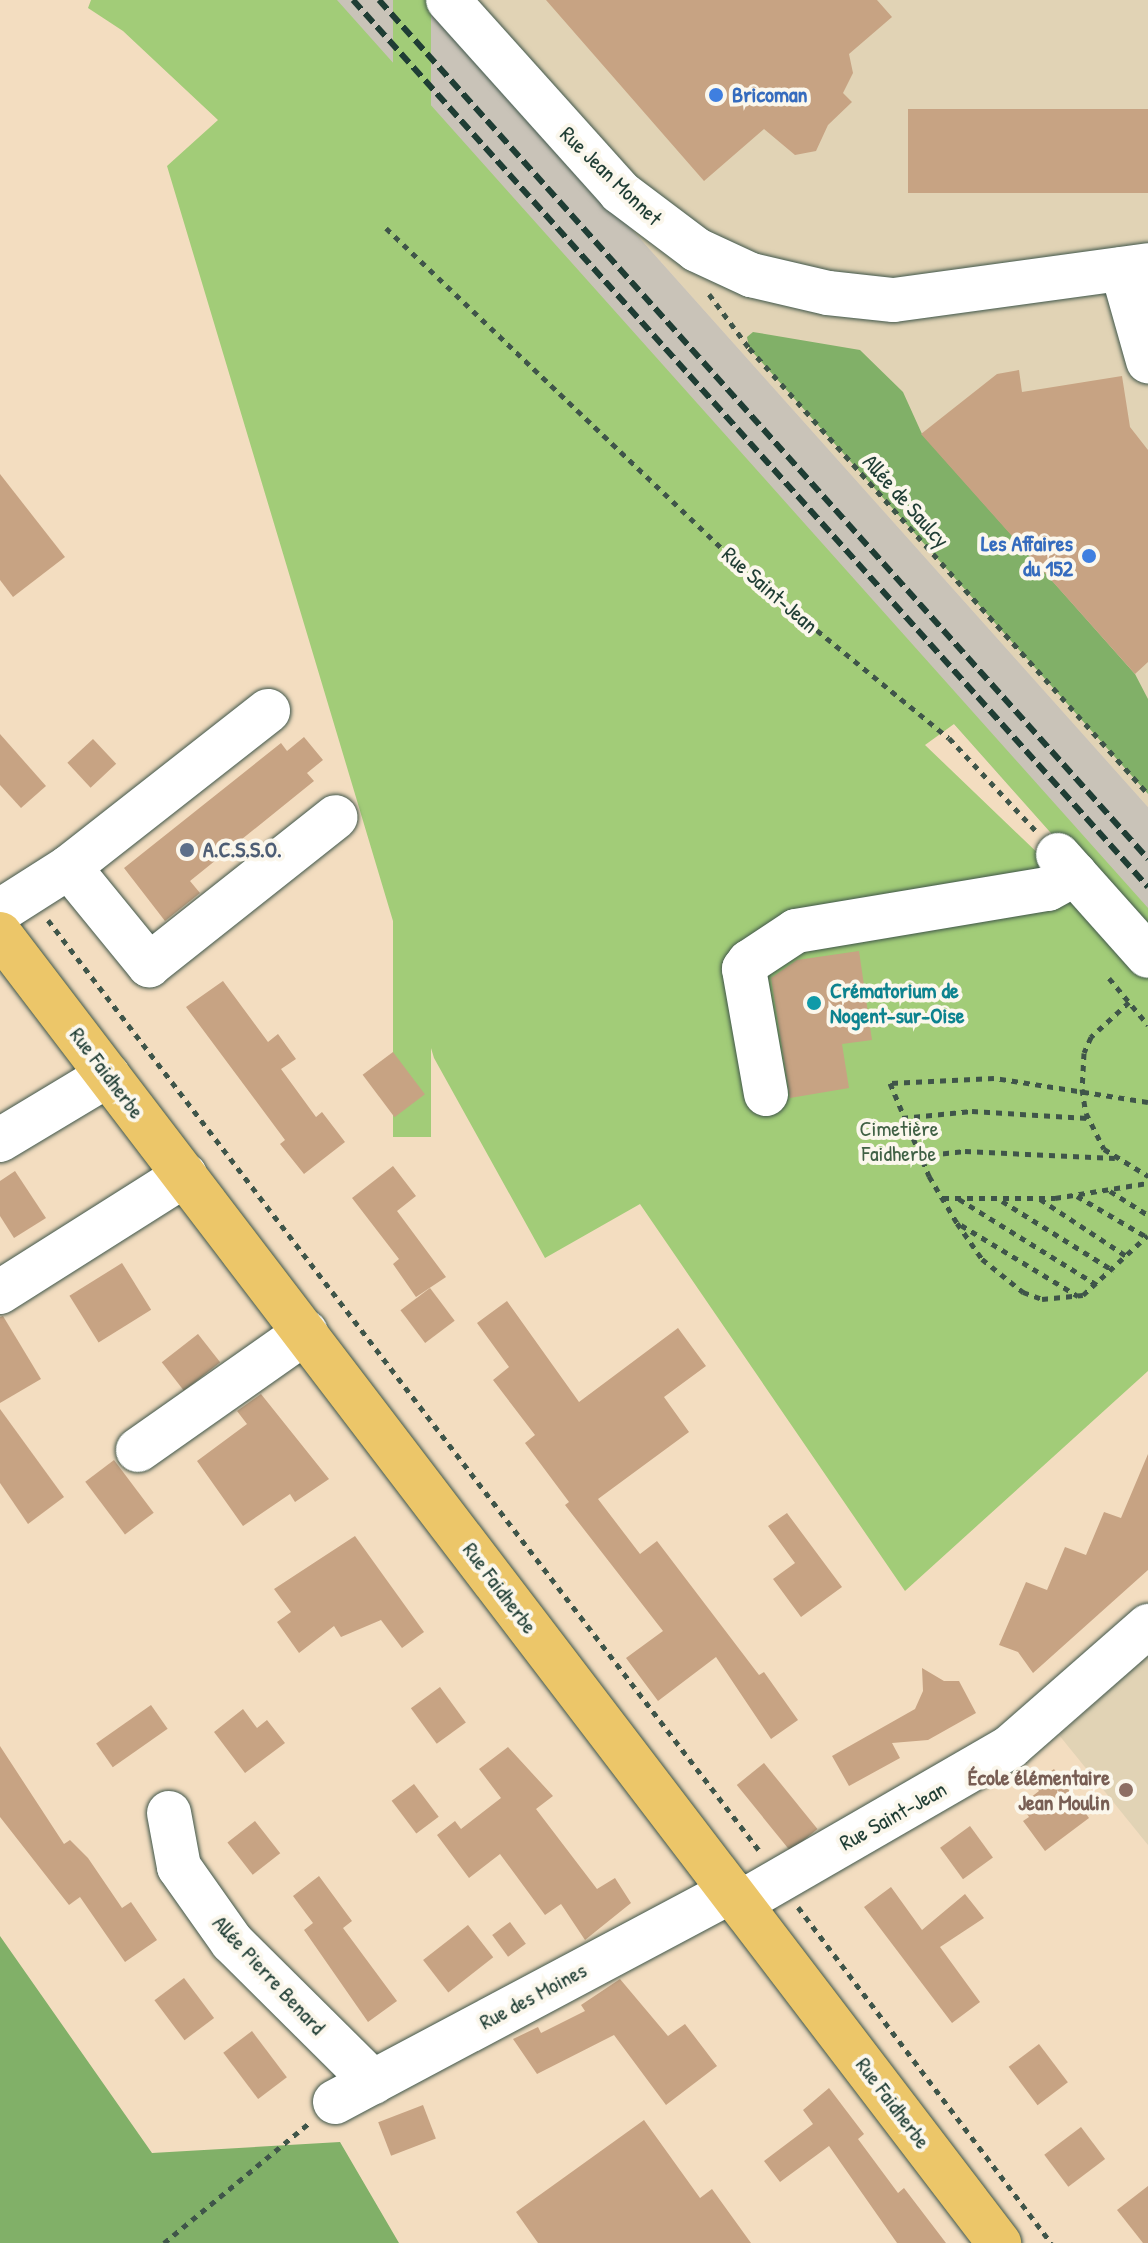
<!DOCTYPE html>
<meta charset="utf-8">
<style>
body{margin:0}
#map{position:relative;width:1148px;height:2243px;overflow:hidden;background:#f3ddc0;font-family:"Patrick Hand",sans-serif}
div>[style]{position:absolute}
.built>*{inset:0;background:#e1d3b5}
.industrial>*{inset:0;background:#c9c3b8}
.green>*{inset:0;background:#a2cc78;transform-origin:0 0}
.forest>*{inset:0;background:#81b068}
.building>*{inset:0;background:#c7a383;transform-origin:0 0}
.path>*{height:5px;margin-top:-2.5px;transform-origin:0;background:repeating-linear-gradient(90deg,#3f5549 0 6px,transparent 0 12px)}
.roads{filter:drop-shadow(0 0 2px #3f5549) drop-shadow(0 0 2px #3f5549)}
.minor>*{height:44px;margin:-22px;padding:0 22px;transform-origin:22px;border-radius:22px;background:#fff}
.major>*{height:44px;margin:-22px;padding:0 22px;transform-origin:22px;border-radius:22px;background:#ecc669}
.rail>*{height:6px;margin-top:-3px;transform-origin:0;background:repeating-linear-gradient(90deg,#1f3d34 0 12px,transparent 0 18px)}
.dots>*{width:22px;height:22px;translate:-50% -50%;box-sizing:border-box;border:4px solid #fbf7ec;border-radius:50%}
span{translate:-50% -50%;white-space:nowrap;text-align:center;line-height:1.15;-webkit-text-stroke:8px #fbf7ec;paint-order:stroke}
.shop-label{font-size:22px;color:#366cbe;font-weight:700}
.left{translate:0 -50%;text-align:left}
.right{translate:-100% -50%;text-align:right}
.street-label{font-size:22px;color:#1f3d34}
.service-label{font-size:22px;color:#4e5e75;font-weight:700}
.culture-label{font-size:22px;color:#0d838f;font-weight:700}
.park-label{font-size:22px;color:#406145}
.education-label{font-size:22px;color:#785e54;font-weight:700}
</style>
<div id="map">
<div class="built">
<i style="clip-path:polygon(427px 0,1148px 0,1148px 807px)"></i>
<i style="clip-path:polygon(1148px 1656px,1148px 1845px,1059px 1735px)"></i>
</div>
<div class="industrial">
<i style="clip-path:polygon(310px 0,427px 0,1148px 807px,1148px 942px)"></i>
</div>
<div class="green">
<i style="clip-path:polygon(91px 0,337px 0,1148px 908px,1148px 942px,954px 724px,925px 745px,1046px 861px,1148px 972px,1148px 1371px,905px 1591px,640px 1204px,545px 1258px,434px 1058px,167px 166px,218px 120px,123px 31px,88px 8px)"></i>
<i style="left:393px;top:0;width:38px;height:1137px"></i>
</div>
<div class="forest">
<i style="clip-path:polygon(753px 332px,860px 350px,903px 392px,922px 434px,1135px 674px,1148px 699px,1148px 794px,749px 348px,747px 337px)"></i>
<i style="clip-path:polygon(0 1936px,152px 2153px,340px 2142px,399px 2243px,0 2243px)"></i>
</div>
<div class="building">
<i style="clip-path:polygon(546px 0,877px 0,892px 17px,849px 54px,853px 73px,843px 93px,852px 102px,828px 125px,816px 151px,795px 155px,764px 129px,704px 181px)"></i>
<i style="left:1148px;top:109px;width:84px;height:240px;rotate:90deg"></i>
<i style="clip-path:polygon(1019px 370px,1022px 392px,1122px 376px,1130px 427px,1148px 450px,1148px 662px,1135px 674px,921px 434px,997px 374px)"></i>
<i style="clip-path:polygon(0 474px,65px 557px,13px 597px,0 580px)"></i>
<i style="clip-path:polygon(0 734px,46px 786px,21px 808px,0 785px)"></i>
<i style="clip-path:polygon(304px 737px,323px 760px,307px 773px,314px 781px,190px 881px,200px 893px,165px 921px,124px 868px,281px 743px,287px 751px)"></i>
<i style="left:93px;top:739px;width:34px;height:35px;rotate:47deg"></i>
<i style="clip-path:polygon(859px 951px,872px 1040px,842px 1044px,849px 1088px,790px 1098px,771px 978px,797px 960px)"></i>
<i style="clip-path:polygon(223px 981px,268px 1042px,278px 1034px,296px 1059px,281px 1069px,316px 1117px,322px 1112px,345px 1142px,304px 1174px,280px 1144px,285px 1140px,186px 1007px)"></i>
<i style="left:393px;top:1052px;width:53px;height:38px;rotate:53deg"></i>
<i style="clip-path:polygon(393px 1166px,416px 1196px,397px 1211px,446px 1277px,416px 1297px,393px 1264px,399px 1259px,352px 1198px)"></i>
<i style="clip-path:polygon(15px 1171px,46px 1218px,14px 1238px,0 1216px,0 1181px)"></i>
<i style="left:122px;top:1263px;width:55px;height:62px;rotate:58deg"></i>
<i style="left:430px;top:1288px;width:41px;height:37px;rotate:53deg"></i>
<i style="clip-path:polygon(507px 1301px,579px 1402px,678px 1328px,706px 1366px,664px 1397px,689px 1432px,598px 1499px,640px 1554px,657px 1541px,759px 1675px,764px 1672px,798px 1720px,771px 1739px,716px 1657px,658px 1701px,626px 1658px,663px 1631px,565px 1505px,569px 1502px,525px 1443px,535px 1435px,493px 1380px,509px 1367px,477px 1323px)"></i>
<i style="clip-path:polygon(3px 1316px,41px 1379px,0 1403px,0 1317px)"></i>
<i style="left:198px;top:1334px;width:36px;height:46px;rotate:52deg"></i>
<i style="clip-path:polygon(261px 1394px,329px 1479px,295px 1502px,290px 1494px,243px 1526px,197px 1461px,247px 1424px,237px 1411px)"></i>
<i style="clip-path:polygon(0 1409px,64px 1497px,28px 1524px,0 1483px)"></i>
<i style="clip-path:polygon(1148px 1454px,1148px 1570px,1033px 1673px,1018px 1652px,999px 1645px,1026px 1582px,1047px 1590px,1065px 1547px,1086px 1555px,1104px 1512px,1121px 1518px)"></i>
<i style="left:114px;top:1460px;width:66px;height:36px;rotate:53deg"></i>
<i style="clip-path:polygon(787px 1513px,842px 1587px,801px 1617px,773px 1579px,795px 1563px,768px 1526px)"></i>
<i style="clip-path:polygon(355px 1536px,424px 1632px,402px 1648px,381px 1620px,341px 1637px,334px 1626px,299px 1653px,277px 1622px,291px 1612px,274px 1589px)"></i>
<i style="clip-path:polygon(922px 1668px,944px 1681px,959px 1681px,976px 1713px,928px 1740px,892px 1743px,900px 1758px,849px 1786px,832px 1756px,915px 1709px,923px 1691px)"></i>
<i style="left:440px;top:1687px;width:44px;height:36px;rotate:54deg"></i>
<i style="left:151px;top:1705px;width:29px;height:67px;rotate:55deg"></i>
<i style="clip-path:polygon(243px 1709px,257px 1728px,267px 1720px,285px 1743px,245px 1773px,214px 1732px)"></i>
<i style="clip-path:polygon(0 1746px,64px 1844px,70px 1840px,88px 1858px,122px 1908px,131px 1902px,157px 1940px,125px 1962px,80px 1897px,69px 1905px,0 1817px)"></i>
<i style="clip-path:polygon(508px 1747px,553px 1796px,536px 1809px,597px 1889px,615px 1878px,631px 1903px,585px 1940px,561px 1904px,545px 1915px,500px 1854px,469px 1878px,437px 1835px,455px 1821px,461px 1829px,501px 1798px,479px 1769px)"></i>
<i style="left:764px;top:1763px;width:85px;height:35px;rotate:51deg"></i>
<i style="clip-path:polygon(1054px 1769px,1089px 1818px,1045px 1851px,1023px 1821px,1029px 1817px,1021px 1805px,1039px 1791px,1034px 1784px)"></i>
<i style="left:414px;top:1784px;width:41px;height:28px;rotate:53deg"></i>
<i style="left:255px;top:1821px;width:41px;height:35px;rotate:52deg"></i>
<i style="left:970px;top:1826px;width:39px;height:37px;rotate:54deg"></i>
<i style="clip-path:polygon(319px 1876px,352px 1921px,343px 1928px,397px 2001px,368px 2022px,304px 1930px,313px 1923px,293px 1896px)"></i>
<i style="clip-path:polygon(891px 1887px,922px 1930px,965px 1894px,984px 1918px,940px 1947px,980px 2002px,952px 2023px,864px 1907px)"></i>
<i style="left:510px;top:1922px;width:27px;height:22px;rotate:54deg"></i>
<i style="left:468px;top:1925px;width:41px;height:57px;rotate:52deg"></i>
<i style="left:184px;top:1978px;width:50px;height:37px;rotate:53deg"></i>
<i style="clip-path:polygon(620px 1979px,668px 2036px,685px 2024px,717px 2066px,666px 2105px,614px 2035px,537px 2074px,513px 2039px,538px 2027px,541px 2033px,585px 2011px,581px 2005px)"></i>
<i style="left:252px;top:2031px;width:58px;height:36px;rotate:53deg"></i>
<i style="left:1039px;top:2044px;width:48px;height:38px;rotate:53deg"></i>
<i style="clip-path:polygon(829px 2088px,864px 2134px,858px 2139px,898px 2193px,904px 2188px,946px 2243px,897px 2243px,829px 2146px,780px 2182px,764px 2161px,813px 2124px,803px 2110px)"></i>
<i style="left:423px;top:2105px;width:36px;height:48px;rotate:69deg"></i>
<i style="clip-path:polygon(644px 2120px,700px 2198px,712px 2189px,751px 2243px,538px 2243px,516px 2212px)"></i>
<i style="left:1081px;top:2127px;width:40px;height:46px;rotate:53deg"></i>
<i style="clip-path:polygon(1148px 2186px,1148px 2243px,1143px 2243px,1117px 2210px)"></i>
</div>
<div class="path">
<i style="left:386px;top:228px;width:506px;rotate:43.64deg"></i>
<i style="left:752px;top:577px;width:254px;rotate:39.3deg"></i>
<i style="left:949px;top:738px;width:127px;rotate:46.9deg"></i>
<i style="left:709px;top:294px;width:67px;rotate:53.5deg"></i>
<i style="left:749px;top:348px;width:598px;rotate:48.18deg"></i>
<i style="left:48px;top:920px;width:1174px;rotate:52.61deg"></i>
<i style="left:1109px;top:978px;width:61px;rotate:50.3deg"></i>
<i style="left:1129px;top:1002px;width:52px;rotate:137.4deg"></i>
<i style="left:1091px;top:1037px;width:17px;rotate:114deg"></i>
<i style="left:1084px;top:1053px;width:36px;rotate:93deg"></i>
<i style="left:1082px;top:1089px;width:24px;rotate:81deg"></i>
<i style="left:1086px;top:1113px;width:40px;rotate:63.4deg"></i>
<i style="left:1104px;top:1149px;width:52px;rotate:31.5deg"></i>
<i style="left:1148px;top:1102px;width:156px;rotate:-171.1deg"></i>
<i style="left:994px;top:1078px;width:104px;rotate:177.2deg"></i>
<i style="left:890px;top:1083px;width:101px;rotate:67.2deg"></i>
<i style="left:929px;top:1176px;width:55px;rotate:59.2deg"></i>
<i style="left:957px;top:1223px;width:44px;rotate:55.2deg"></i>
<i style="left:982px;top:1259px;width:53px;rotate:38.8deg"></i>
<i style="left:1023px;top:1292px;width:20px;rotate:20deg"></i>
<i style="left:1042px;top:1299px;width:41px;rotate:-5.6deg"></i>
<i style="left:1083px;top:1295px;width:88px;rotate:-42.7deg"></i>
<i style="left:902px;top:1118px;width:70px;rotate:-5.7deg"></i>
<i style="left:972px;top:1111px;width:116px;rotate:3.5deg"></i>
<i style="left:919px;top:1156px;width:46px;rotate:-6.2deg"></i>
<i style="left:965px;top:1151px;width:150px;rotate:2.7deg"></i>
<i style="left:1110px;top:1191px;width:45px;rotate:32.3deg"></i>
<i style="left:1077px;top:1196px;width:81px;rotate:30.4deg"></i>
<i style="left:943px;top:1198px;width:112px"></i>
<i style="left:1055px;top:1198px;width:94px;rotate:-9.2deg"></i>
<i style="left:959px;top:1199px;width:163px;rotate:31.9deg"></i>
<i style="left:1040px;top:1199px;width:105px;rotate:33.4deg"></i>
<i style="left:1002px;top:1201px;width:132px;rotate:32deg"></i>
<i style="left:961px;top:1225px;width:137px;rotate:31.3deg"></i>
<i style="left:798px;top:1907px;width:421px;rotate:53deg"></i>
<i style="left:164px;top:2243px;width:187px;rotate:-39.6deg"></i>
</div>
<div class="roads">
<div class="minor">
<i style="left:448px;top:0;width:258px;rotate:48.1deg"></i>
<i style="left:620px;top:192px;width:96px;rotate:37deg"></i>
<i style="left:697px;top:250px;width:60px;rotate:24.8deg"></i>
<i style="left:751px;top:275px;width:79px;rotate:13.2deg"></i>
<i style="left:828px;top:293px;width:66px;rotate:6.1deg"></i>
<i style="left:894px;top:300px;width:256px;rotate:-7.8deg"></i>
<i style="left:1122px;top:269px;width:96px;rotate:74.2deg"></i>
<i style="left:1058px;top:855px;width:135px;rotate:48.3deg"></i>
<i style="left:69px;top:867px;width:127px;rotate:50.8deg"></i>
<i style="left:149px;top:965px;width:238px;rotate:-38.4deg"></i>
<i style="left:0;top:911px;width:82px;rotate:-32.5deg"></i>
<i style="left:69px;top:867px;width:253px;rotate:-38.1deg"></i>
<i style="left:766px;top:1094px;width:127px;rotate:-100deg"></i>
<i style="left:744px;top:969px;width:9px;rotate:-54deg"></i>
<i style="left:749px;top:962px;width:56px;rotate:-33.4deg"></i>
<i style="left:796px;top:931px;width:255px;rotate:-9.5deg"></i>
<i style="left:1048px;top:889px;width:31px;rotate:-29deg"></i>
<i style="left:0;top:1140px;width:126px;rotate:-31deg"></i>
<i style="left:0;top:1292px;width:219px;rotate:-32.3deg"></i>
<i style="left:138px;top:1450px;width:205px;rotate:-35.1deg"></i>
<i style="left:169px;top:1813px;width:55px;rotate:79.5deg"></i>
<i style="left:179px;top:1867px;width:92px;rotate:54.8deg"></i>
<i style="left:232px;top:1942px;width:199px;rotate:44.8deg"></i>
<i style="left:740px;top:1903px;width:312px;rotate:-30deg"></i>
<i style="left:1010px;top:1747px;width:184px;rotate:-41.2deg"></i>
<i style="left:335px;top:2102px;width:449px;rotate:-28deg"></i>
</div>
<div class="major">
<i style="left:0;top:934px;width:1647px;rotate:52.65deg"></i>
</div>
</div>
<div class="rail">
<i style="left:353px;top:0;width:1191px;rotate:48.13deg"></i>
<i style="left:379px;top:0;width:1153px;rotate:48.16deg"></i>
</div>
<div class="dots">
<i style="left:716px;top:95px;background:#3f7fe0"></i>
<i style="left:1089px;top:556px;background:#3f7fe0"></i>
<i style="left:187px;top:850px;background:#5c6f8a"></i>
<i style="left:814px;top:1003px;background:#0f9aa8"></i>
<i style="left:1126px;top:1790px;background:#8d6e63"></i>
</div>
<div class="shop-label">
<span class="left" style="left:732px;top:95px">Bricoman</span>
<span class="right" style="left:1073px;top:556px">Les Affaires<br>du 152</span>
</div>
<div class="street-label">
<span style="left:611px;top:176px;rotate:44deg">Rue Jean Monnet</span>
<span style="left:906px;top:501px;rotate:48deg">Allée de Saulcy</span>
<span style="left:770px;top:590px;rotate:41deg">Rue Saint-Jean</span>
<span style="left:107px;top:1073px;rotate:53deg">Rue Faidherbe</span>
<span style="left:500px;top:1588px;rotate:53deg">Rue Faidherbe</span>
<span style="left:893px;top:1816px;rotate:-29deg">Rue Saint-Jean</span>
<span style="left:269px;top:1975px;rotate:47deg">Allée Pierre Benard</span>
<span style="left:533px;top:1996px;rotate:-28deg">Rue des Moines</span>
<span style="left:893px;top:2103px;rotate:53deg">Rue Faidherbe</span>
</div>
<div class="service-label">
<span class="left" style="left:203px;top:850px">A.C.S.S.O.</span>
</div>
<div class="culture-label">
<span class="left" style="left:830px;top:1003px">Crématorium de<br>Nogent-sur-Oise</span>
</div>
<div class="park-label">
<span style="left:899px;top:1141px">Cimetière<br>Faidherbe</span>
</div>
<div class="education-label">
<span class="right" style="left:1110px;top:1790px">École élémentaire<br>Jean Moulin</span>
</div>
</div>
